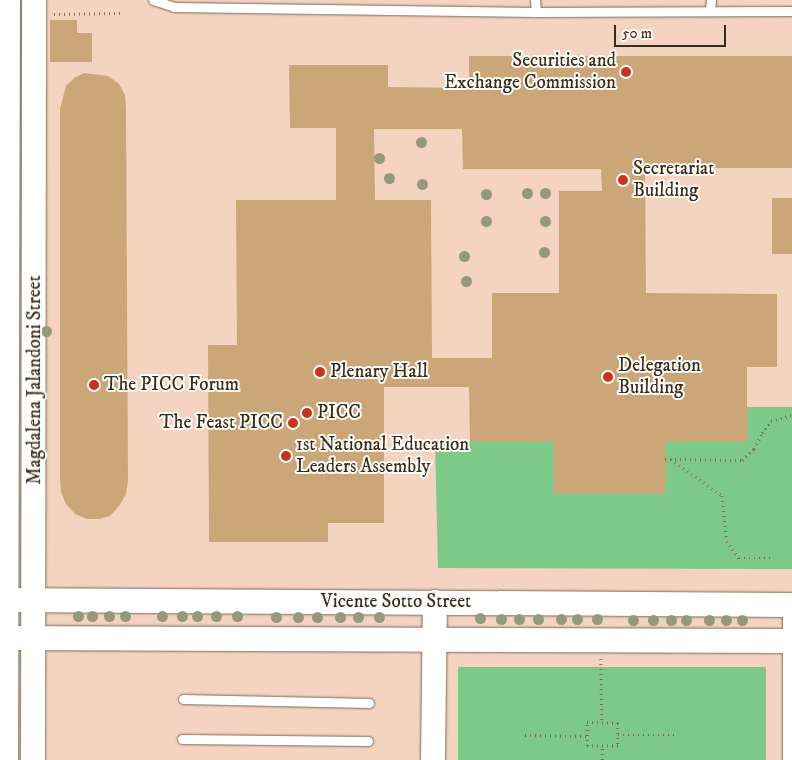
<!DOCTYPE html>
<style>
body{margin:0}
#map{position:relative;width:792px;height:760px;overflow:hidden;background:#ece6c7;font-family:"IM FELL DW Pica",serif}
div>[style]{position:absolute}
.built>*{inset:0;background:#f4d3c0;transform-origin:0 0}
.green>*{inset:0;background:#7cc988;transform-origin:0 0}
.building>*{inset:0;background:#cba679;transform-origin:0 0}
.path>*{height:2.5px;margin-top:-1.25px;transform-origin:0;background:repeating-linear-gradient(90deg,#796c59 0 1px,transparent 0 5px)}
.roads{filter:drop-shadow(0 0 1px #796c59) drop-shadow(0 0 1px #796c59)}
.lane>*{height:9px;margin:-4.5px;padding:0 4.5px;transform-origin:4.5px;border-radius:4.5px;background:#fff}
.street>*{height:16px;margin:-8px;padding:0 8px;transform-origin:8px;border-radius:8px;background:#fff}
.secondary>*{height:24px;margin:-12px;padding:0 12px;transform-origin:12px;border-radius:12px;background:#fff}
.trees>*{width:11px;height:11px;margin:-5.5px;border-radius:50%;background:#95997c}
.dots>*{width:14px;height:14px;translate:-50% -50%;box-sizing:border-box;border:2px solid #fdfcf7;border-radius:50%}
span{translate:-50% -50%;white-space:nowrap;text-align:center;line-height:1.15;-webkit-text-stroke:4px #fdfcf7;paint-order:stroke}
.poi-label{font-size:19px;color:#3b2a1e}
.right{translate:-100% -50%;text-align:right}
.left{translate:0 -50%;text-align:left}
.street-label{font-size:19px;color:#3b2a1e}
.scale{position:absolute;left:614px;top:25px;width:112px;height:22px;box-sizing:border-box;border:2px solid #3b2a1e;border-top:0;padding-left:6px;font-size:15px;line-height:18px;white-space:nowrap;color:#3b2a1e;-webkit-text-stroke:4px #fdfcf7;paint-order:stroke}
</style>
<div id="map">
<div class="built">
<i style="left:0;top:0;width:792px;height:760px"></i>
</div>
<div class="green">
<i style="clip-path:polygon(747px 407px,792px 407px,792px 569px,438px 568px,435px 441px,553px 441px,553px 494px,665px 494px,665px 441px,747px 441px)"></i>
<i style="left:458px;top:667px;width:308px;height:93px"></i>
</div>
<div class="building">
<i style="clip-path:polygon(50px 20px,77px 20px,77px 33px,92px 33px,92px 62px,50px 62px)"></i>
<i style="clip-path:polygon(evenodd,469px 56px,792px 56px,792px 168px,645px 168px,646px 293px,777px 294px,777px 367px,747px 367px,747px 441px,665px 441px,665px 494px,553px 494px,553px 441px,470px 441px,469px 387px,384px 387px,384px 523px,328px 523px,328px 542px,209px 542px,208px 345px,237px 345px,236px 200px,336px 200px,336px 128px,290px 128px,289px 65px,388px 65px,388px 87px,469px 88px,469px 56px,374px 129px,462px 129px,463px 169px,601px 169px,602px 191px,559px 191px,559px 293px,492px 293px,492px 358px,432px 358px,431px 200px,375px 200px,374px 129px)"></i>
<i style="clip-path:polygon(84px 73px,108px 76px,119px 84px,125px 95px,126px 109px,128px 481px,126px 494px,119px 506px,110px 516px,99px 519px,87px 519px,75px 514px,66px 504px,61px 492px,60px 479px,60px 109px,66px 86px,74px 78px)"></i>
<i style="left:772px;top:198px;width:20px;height:56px"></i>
</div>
<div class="path">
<i style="left:54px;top:14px;width:67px;rotate:-0.9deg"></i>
<i style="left:665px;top:459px;width:77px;rotate:0.7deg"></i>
<i style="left:742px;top:460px;width:16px;rotate:-43deg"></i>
<i style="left:754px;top:449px;width:18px;rotate:-63deg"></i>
<i style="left:762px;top:433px;width:15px;rotate:-53deg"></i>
<i style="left:771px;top:421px;width:22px;rotate:-16deg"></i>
<i style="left:671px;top:459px;width:63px;rotate:36deg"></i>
<i style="left:722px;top:496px;width:45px;rotate:83.7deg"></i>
<i style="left:727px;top:541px;width:21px;rotate:55deg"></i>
<i style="left:739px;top:558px;width:31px"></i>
<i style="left:601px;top:659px;width:63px;rotate:89.1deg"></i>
<i style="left:587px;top:722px;width:31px;rotate:2deg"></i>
<i style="left:618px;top:723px;width:23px;rotate:90deg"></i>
<i style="left:618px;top:746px;width:31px;rotate:180deg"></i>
<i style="left:587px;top:746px;width:24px;rotate:-90deg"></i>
<i style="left:525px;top:735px;width:62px;rotate:0.9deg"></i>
<i style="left:618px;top:735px;width:59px"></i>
<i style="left:602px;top:760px;width:13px;rotate:-90deg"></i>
</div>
<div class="roads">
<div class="lane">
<i style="left:153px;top:0;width:22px;rotate:18deg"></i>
<i style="left:174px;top:7px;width:362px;rotate:0.8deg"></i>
<i style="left:536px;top:12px;width:256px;rotate:-0.2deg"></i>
<i style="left:535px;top:0;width:12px;rotate:85deg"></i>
<i style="left:710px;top:11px;width:11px;rotate:-85deg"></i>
<i style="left:183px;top:699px;width:186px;rotate:1.2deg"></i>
<i style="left:182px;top:739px;width:186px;rotate:0.6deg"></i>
</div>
<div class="street">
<i style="left:791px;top:605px;width:155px;rotate:90deg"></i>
</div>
<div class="secondary">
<i style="left:0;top:600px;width:792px;rotate:0.36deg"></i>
<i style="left:0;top:638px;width:792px;rotate:0.22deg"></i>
<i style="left:6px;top:760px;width:760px;rotate:-89.85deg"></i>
<i style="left:33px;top:760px;width:760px;rotate:-89.92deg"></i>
<i style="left:433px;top:760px;width:158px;rotate:-89.3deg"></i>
</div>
</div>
<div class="trees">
<i style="left:421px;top:142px"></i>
<i style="left:379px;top:158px"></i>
<i style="left:389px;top:178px"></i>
<i style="left:422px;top:184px"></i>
<i style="left:527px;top:193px"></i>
<i style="left:545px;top:193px"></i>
<i style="left:486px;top:194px"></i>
<i style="left:486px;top:221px"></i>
<i style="left:545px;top:221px"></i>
<i style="left:544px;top:252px"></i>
<i style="left:464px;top:256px"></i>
<i style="left:466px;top:281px"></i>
<i style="left:46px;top:331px"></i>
<i style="left:78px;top:616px"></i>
<i style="left:92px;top:616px"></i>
<i style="left:109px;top:616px"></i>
<i style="left:125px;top:616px"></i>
<i style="left:162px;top:616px"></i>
<i style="left:182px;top:616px"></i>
<i style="left:197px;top:616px"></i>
<i style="left:216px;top:616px"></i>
<i style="left:237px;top:616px"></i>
<i style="left:276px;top:617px"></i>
<i style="left:298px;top:617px"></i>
<i style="left:317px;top:617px"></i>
<i style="left:340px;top:617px"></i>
<i style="left:358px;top:617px"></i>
<i style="left:379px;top:617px"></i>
<i style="left:480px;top:618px"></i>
<i style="left:501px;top:619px"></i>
<i style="left:519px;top:619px"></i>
<i style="left:538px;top:619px"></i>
<i style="left:561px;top:619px"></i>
<i style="left:577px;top:619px"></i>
<i style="left:597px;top:619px"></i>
<i style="left:633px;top:620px"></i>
<i style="left:653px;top:620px"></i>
<i style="left:671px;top:620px"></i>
<i style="left:686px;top:620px"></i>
<i style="left:709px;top:620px"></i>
<i style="left:726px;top:620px"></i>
<i style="left:742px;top:620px"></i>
</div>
<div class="dots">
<i style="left:626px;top:72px;background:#c8321e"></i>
<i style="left:623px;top:180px;background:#c8321e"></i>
<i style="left:320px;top:372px;background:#c8321e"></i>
<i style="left:608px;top:377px;background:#c8321e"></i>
<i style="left:94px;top:385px;background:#c8321e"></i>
<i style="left:307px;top:413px;background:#c8321e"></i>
<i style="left:293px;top:423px;background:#c8321e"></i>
<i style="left:286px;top:456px;background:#c8321e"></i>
</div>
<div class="poi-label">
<span class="right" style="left:616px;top:72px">Securities and<br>Exchange Commission</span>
<span class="left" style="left:633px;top:180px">Secretariat<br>Building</span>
<span class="left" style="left:618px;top:377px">Delegation<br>Building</span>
<span class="left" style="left:330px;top:372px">Plenary Hall</span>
<span class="left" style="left:104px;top:385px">The PICC Forum</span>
<span class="left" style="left:317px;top:413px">PICC</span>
<span class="right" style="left:283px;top:423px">The Feast PICC</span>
<span class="left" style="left:296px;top:456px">1st National Education<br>Leaders Assembly</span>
</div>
<div class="street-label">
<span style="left:35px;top:380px;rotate:-90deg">Magdalena Jalandoni Street</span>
<span style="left:396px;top:602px">Vicente Sotto Street</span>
</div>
<div class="scale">50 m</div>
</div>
